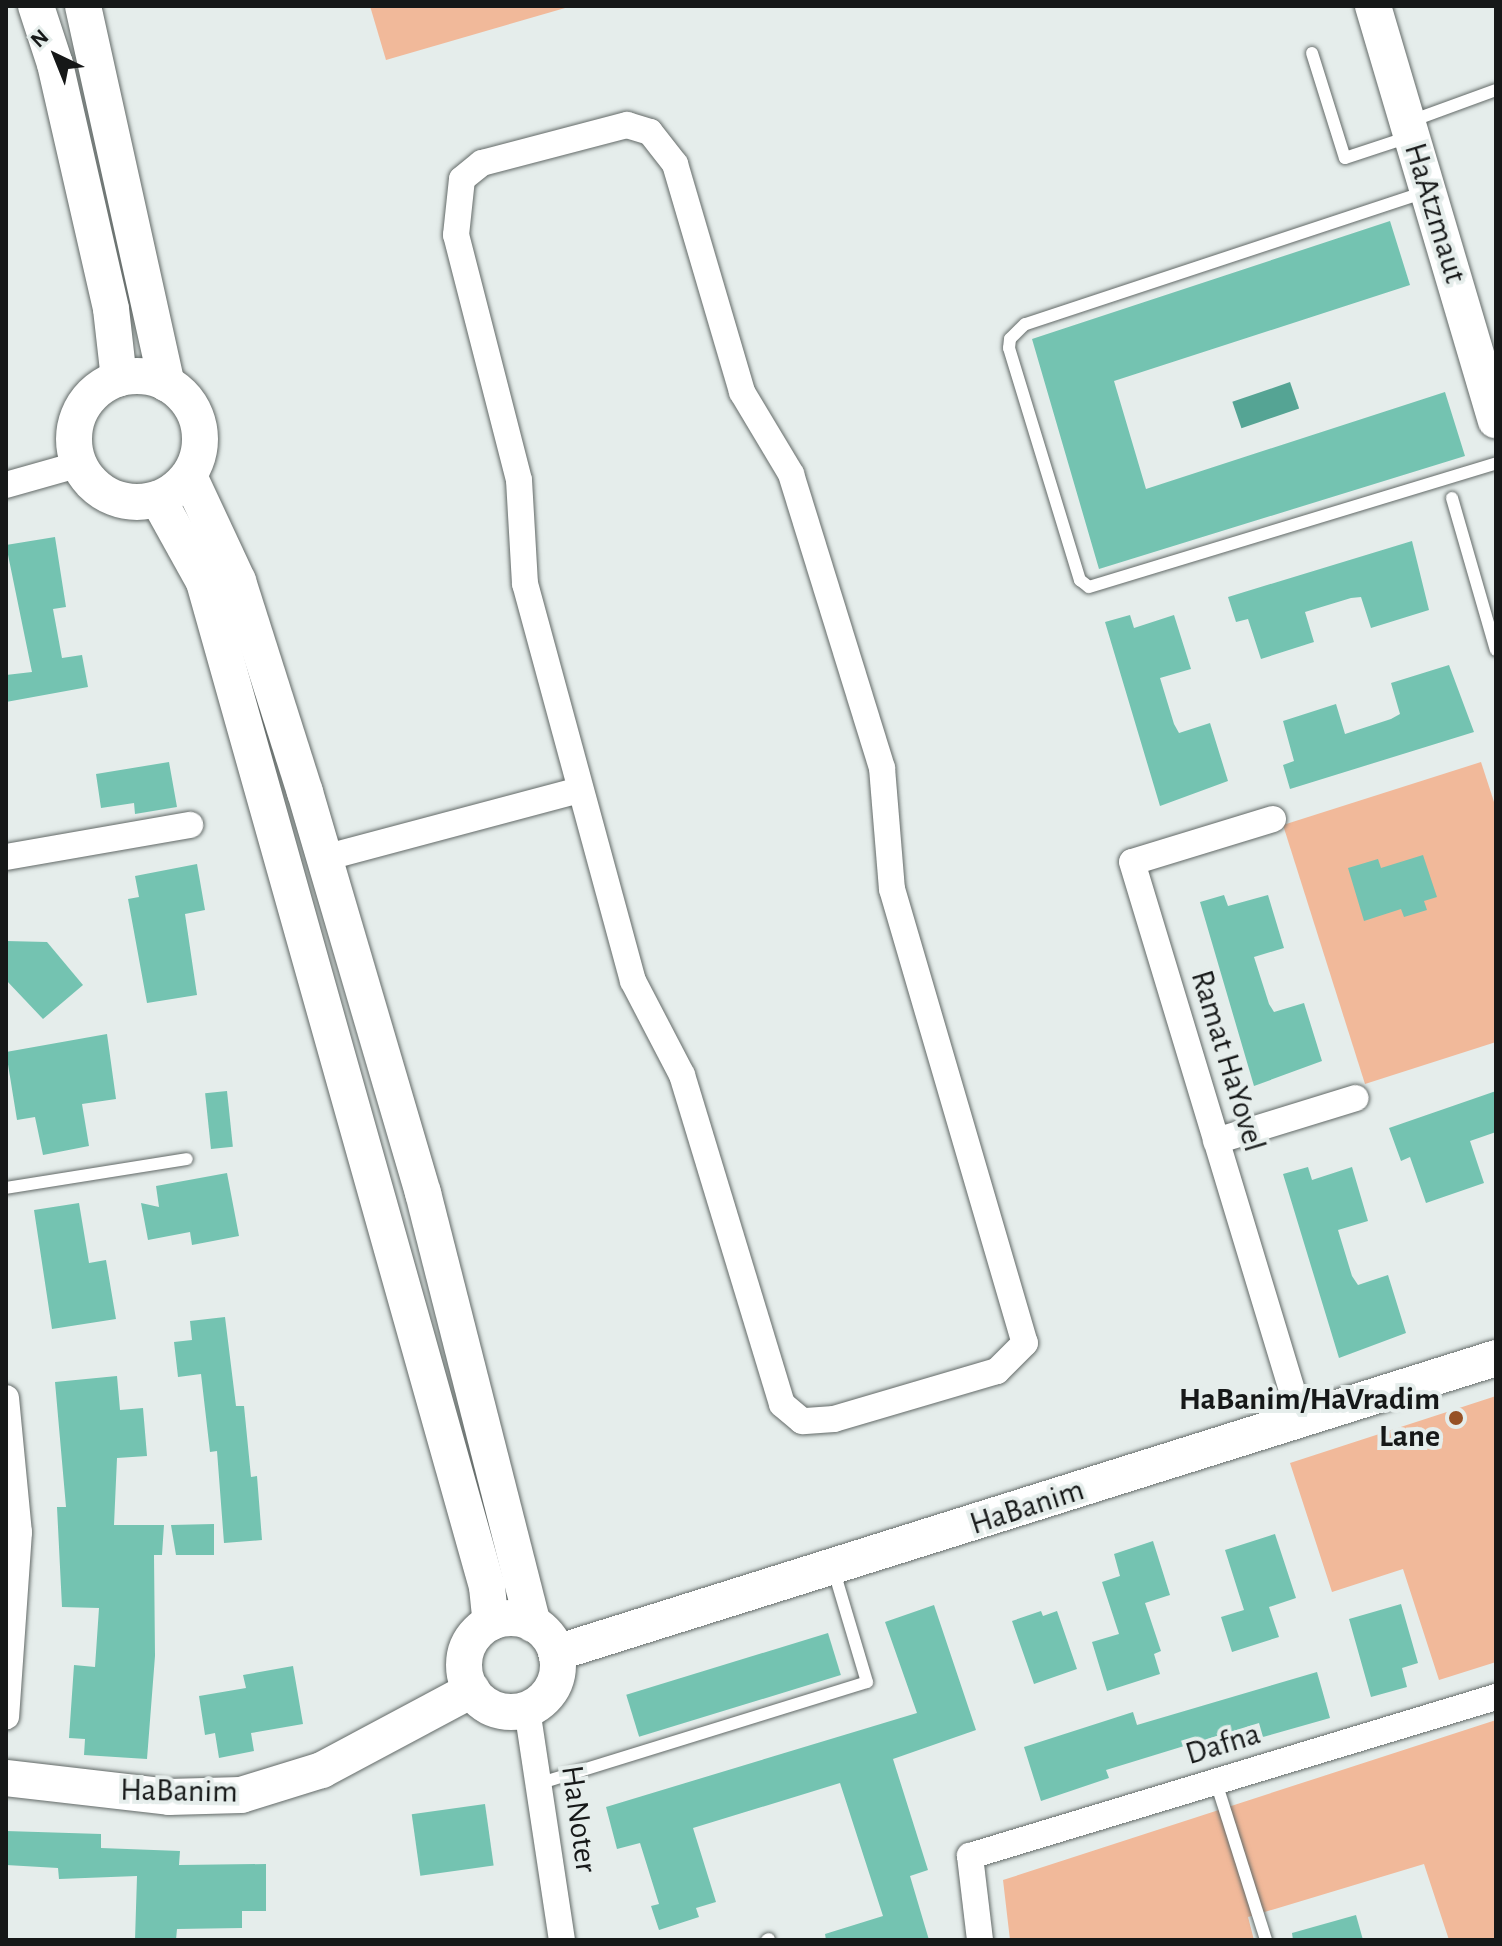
<!DOCTYPE html>
<style>
body{margin:0}
#map{position:relative;width:1502px;height:1946px;overflow:hidden;background:#e5edeb;font-family:"Alegreya Sans",sans-serif}
div>[style]{position:absolute}
.green>*{inset:0;background:#f1b99a}
.water>*{inset:0;background:#55a494;transform-origin:0 0}
.building>*{inset:0;background:#74c3b1;transform-origin:0 0}
.roads{filter:drop-shadow(0 0 2px #636a68) drop-shadow(0 0 2px #636a68)}
.lane>*{height:12px;margin:-6px;padding:0 6px;transform-origin:6px;border-radius:6px;background:#fff}
.street>*{height:26px;margin:-13px;padding:0 13px;transform-origin:13px;border-radius:13px;background:#fff}
.secondary>*{height:36px;margin:-18px;padding:0 18px;transform-origin:18px;border-radius:18px;background:#fff}
.secondary>.ring{margin:-18px;padding:0;box-sizing:content-box;background:none;border:36px solid #fff;border-radius:50%}
.dots>*{width:22px;height:22px;translate:-50% -50%;box-sizing:border-box;border:4px solid #e5edeb;border-radius:50%}
span{translate:-50% -50%;white-space:nowrap;text-align:center;line-height:1.15;-webkit-text-stroke:8px #e5edeb;paint-order:stroke}
.street-label{font-size:32px;color:#161818}
.poi-label{font-size:32px;color:#161818;font-weight:700}
.right{translate:-100% -50%;text-align:right}
.frame{position:absolute;inset:0;border:8px solid #161818;pointer-events:none}
.north{position:absolute;left:16px;top:16px;width:80px;height:80px;-webkit-text-stroke:6px #e5edeb;paint-order:stroke;rotate:317deg;font-size:22px;font-weight:700;line-height:32px;text-align:center;color:#161818}
.north::after{content:'';display:block;margin:auto;width:28px;height:36px;background:#161818;clip-path:polygon(50% 0,100% 100%,50% 72%,0 100%)}
</style>
<div id="map">
<div class="green">
<i style="clip-path:polygon(370px 6px,572px 6px,386px 60px)"></i>
<i style="clip-path:polygon(1481px 762px,1496px 808px,1496px 1042px,1365px 1084px,1283px 825px)"></i>
<i style="clip-path:polygon(1496px 1396px,1496px 1662px,1439px 1680px,1403px 1569px,1332px 1592px,1290px 1463px)"></i>
<i style="clip-path:polygon(1496px 1720px,1496px 1940px,1449px 1940px,1424px 1864px,1248px 1917px,1254px 1940px,1010px 1940px,1003px 1880px)"></i>
</div>
<div class="water">
<i style="left:1290px;top:382px;width:28px;height:61px;rotate:71deg"></i>
</div>
<div class="building">
<i style="clip-path:polygon(1390px 221px,1410px 285px,1114px 381px,1146px 489px,1445px 392px,1465px 456px,1099px 569px,1032px 339px)"></i>
<i style="clip-path:polygon(55px 537px,66px 607px,53px 609px,62px 658px,82px 655px,88px 687px,6px 702px,6px 675px,32px 672px,6px 545px)"></i>
<i style="clip-path:polygon(1412px 541px,1429px 610px,1371px 628px,1361px 597px,1351px 598px,1305px 612px,1314px 642px,1261px 659px,1248px 619px,1236px 622px,1228px 597px)"></i>
<i style="clip-path:polygon(1130px 615px,1134px 628px,1174px 615px,1191px 669px,1160px 678px,1174px 724px,1179px 733px,1210px 723px,1228px 781px,1160px 806px,1105px 622px)"></i>
<i style="clip-path:polygon(1449px 665px,1474px 732px,1290px 789px,1283px 765px,1294px 761px,1283px 721px,1336px 704px,1345px 734px,1391px 719px,1400px 714px,1391px 683px)"></i>
<i style="clip-path:polygon(169px 762px,177px 807px,135px 814px,134px 803px,101px 808px,96px 774px)"></i>
<i style="clip-path:polygon(1423px 855px,1437px 897px,1424px 901px,1427px 910px,1404px 917px,1401px 909px,1364px 921px,1348px 868px,1378px 859px,1381px 868px)"></i>
<i style="clip-path:polygon(197px 864px,205px 910px,185px 914px,197px 995px,147px 1003px,128px 899px,139px 897px,135px 876px)"></i>
<i style="clip-path:polygon(1224px 895px,1228px 906px,1268px 895px,1284px 948px,1254px 957px,1269px 1004px,1274px 1012px,1304px 1003px,1322px 1061px,1254px 1086px,1200px 902px)"></i>
<i style="clip-path:polygon(6px 941px,47px 942px,83px 985px,43px 1019px,6px 980px)"></i>
<i style="clip-path:polygon(107px 1034px,116px 1099px,82px 1104px,89px 1146px,43px 1155px,35px 1117px,17px 1120px,6px 1052px)"></i>
<i style="left:227px;top:1091px;width:56px;height:22px;rotate:84deg"></i>
<i style="clip-path:polygon(1496px 1091px,1496px 1132px,1470px 1141px,1484px 1183px,1426px 1203px,1410px 1157px,1401px 1161px,1389px 1128px)"></i>
<i style="clip-path:polygon(1308px 1167px,1312px 1180px,1352px 1167px,1368px 1221px,1338px 1230px,1352px 1276px,1358px 1285px,1388px 1275px,1406px 1333px,1339px 1358px,1283px 1174px)"></i>
<i style="clip-path:polygon(227px 1173px,239px 1236px,192px 1245px,190px 1232px,148px 1240px,141px 1203px,159px 1207px,156px 1186px)"></i>
<i style="clip-path:polygon(79px 1203px,89px 1263px,106px 1260px,116px 1319px,52px 1329px,34px 1210px)"></i>
<i style="clip-path:polygon(225px 1317px,236px 1406px,244px 1406px,251px 1477px,257px 1476px,262px 1540px,224px 1543px,217px 1451px,210px 1452px,201px 1374px,178px 1377px,174px 1342px,192px 1340px,190px 1321px)"></i>
<i style="clip-path:polygon(117px 1376px,120px 1410px,143px 1408px,147px 1456px,117px 1458px,114px 1525px,164px 1525px,162px 1555px,154px 1555px,155px 1656px,147px 1759px,84px 1755px,85px 1739px,69px 1738px,74px 1665px,95px 1667px,99px 1608px,62px 1607px,57px 1507px,66px 1507px,55px 1382px)"></i>
<i style="clip-path:polygon(214px 1524px,214px 1555px,176px 1555px,171px 1525px)"></i>
<i style="clip-path:polygon(1275px 1534px,1296px 1598px,1269px 1607px,1279px 1637px,1232px 1652px,1221px 1617px,1244px 1610px,1225px 1550px)"></i>
<i style="clip-path:polygon(1153px 1541px,1170px 1595px,1145px 1603px,1161px 1651px,1154px 1654px,1160px 1674px,1107px 1691px,1092px 1642px,1119px 1634px,1102px 1582px,1120px 1576px,1114px 1554px)"></i>
<i style="clip-path:polygon(1401px 1604px,1418px 1663px,1402px 1668px,1407px 1687px,1371px 1697px,1349px 1619px)"></i>
<i style="clip-path:polygon(934px 1605px,976px 1730px,893px 1759px,928px 1870px,910px 1876px,929px 1940px,826px 1940px,825px 1934px,883px 1916px,840px 1783px,693px 1828px,716px 1902px,696px 1908px,699px 1917px,659px 1930px,651px 1906px,659px 1904px,640px 1843px,617px 1849px,606px 1807px,917px 1713px,885px 1622px)"></i>
<i style="clip-path:polygon(1041px 1611px,1043px 1616px,1057px 1611px,1077px 1669px,1034px 1684px,1012px 1621px)"></i>
<i style="left:828px;top:1633px;width:44px;height:211px;rotate:73deg"></i>
<i style="clip-path:polygon(293px 1666px,303px 1724px,251px 1733px,254px 1751px,219px 1758px,215px 1733px,205px 1735px,199px 1696px,246px 1688px,243px 1675px)"></i>
<i style="clip-path:polygon(1317px 1672px,1330px 1718px,1263px 1737px,1259px 1723px,1106px 1770px,1109px 1778px,1041px 1801px,1024px 1747px,1133px 1712px,1137px 1725px)"></i>
<i style="left:485px;top:1804px;width:62px;height:74px;rotate:82deg"></i>
<i style="clip-path:polygon(6px 1831px,101px 1834px,101px 1848px,180px 1851px,179px 1865px,266px 1864px,266px 1911px,242px 1911px,242px 1928px,177px 1929px,176px 1940px,135px 1940px,137px 1876px,59px 1879px,58px 1868px,6px 1865px)"></i>
<i style="clip-path:polygon(1356px 1915px,1363px 1940px,1293px 1940px,1292px 1933px)"></i>
</div>
<div class="roads">
<div class="lane">
<i style="left:1312px;top:53px;width:110px;rotate:72.6deg"></i>
<i style="left:1345px;top:158px;width:67px;rotate:-18.2deg"></i>
<i style="left:1411px;top:121px;width:90px;rotate:-20deg"></i>
<i style="left:1425px;top:192px;width:421px;rotate:161.7deg"></i>
<i style="left:1025px;top:324px;width:21px;rotate:135deg"></i>
<i style="left:1010px;top:339px;width:9px;rotate:96deg"></i>
<i style="left:1009px;top:348px;width:243px;rotate:73deg"></i>
<i style="left:1080px;top:580px;width:11px;rotate:38deg"></i>
<i style="left:1089px;top:587px;width:425px;rotate:-16.9deg"></i>
<i style="left:1452px;top:498px;width:158px;rotate:73.9deg"></i>
<i style="left:6px;top:1188px;width:183px;rotate:-9.1deg"></i>
<i style="left:1216px;top:1782px;width:166px;rotate:72.4deg"></i>
<i style="left:541px;top:1783px;width:341px;rotate:-17.2deg"></i>
<i style="left:867px;top:1682px;width:119px;rotate:-106.6deg"></i>
<i style="left:767px;top:1940px;width:2px;rotate:-27deg"></i>
</div>
<div class="street">
<i style="left:627px;top:125px;width:24px;rotate:17deg"></i>
<i style="left:650px;top:132px;width:41px;rotate:52deg"></i>
<i style="left:675px;top:164px;width:238px;rotate:73.6deg"></i>
<i style="left:742px;top:392px;width:96px;rotate:59.1deg"></i>
<i style="left:791px;top:474px;width:308px;rotate:72.8deg"></i>
<i style="left:882px;top:768px;width:121px;rotate:85.3deg"></i>
<i style="left:892px;top:889px;width:473px;rotate:73.7deg"></i>
<i style="left:1025px;top:1343px;width:40px;rotate:135deg"></i>
<i style="left:997px;top:1371px;width:170px;rotate:163.6deg"></i>
<i style="left:834px;top:1419px;width:32px;rotate:176deg"></i>
<i style="left:802px;top:1421px;width:26px;rotate:-140deg"></i>
<i style="left:782px;top:1404px;width:344px;rotate:-106.9deg"></i>
<i style="left:682px;top:1075px;width:106px;rotate:-117.5deg"></i>
<i style="left:633px;top:981px;width:411px;rotate:-105.2deg"></i>
<i style="left:525px;top:584px;width:104px;rotate:-93.3deg"></i>
<i style="left:519px;top:480px;width:253px;rotate:-104.4deg"></i>
<i style="left:456px;top:235px;width:56px;rotate:-83.9deg"></i>
<i style="left:462px;top:179px;width:26px;rotate:-39deg"></i>
<i style="left:482px;top:163px;width:150px;rotate:-14.7deg"></i>
<i style="left:6px;top:485px;width:77px;rotate:-15.8deg"></i>
<i style="left:1273px;top:819px;width:147px;rotate:163deg"></i>
<i style="left:1132px;top:862px;width:583px;rotate:73.15deg"></i>
<i style="left:6px;top:857px;width:187px;rotate:-9.9deg"></i>
<i style="left:324px;top:858px;width:264px;rotate:-14.9deg"></i>
<i style="left:1216px;top:1141px;width:146px;rotate:-17.1deg"></i>
<i style="left:6px;top:1398px;width:135px;rotate:84.5deg"></i>
<i style="left:19px;top:1532px;width:185px;rotate:94deg"></i>
<i style="left:527px;top:1709px;width:234px;rotate:81.4deg"></i>
<i style="left:980px;top:1940px;width:85px;rotate:-96.8deg"></i>
<i style="left:970px;top:1856px;width:550px;rotate:-16.82deg"></i>
</div>
<div class="secondary">
<i style="left:36px;top:6px;width:61px;rotate:71.9deg"></i>
<i style="left:55px;top:64px;width:251px;rotate:77.1deg"></i>
<i style="left:111px;top:309px;width:70px;rotate:83.5deg"></i>
<i style="left:83px;top:6px;width:387px;rotate:77.5deg"></i>
<i style="left:1373px;top:6px;width:432px;rotate:73.5deg"></i>
<i class="ring" style="left:74px;top:376px;width:90px;height:90px"></i>
<i style="left:189px;top:476px;width:116px;rotate:65deg"></i>
<i style="left:238px;top:581px;width:221px;rotate:72.4deg"></i>
<i style="left:305px;top:792px;width:418px;rotate:73.6deg"></i>
<i style="left:423px;top:1193px;width:445px;rotate:75.7deg"></i>
<i style="left:158px;top:499px;width:95px;rotate:61deg"></i>
<i style="left:204px;top:582px;width:1044px;rotate:74.27deg"></i>
<i style="left:487px;top:1587px;width:36px;rotate:84deg"></i>
<i class="ring" style="left:464px;top:1618px;width:58px;height:58px"></i>
<i style="left:556px;top:1653px;width:985px;rotate:-17.42deg"></i>
<i style="left:6px;top:1778px;width:164px;rotate:6.6deg"></i>
<i style="left:169px;top:1797px;width:72px;rotate:-1.6deg"></i>
<i style="left:241px;top:1795px;width:85px;rotate:-17.2deg"></i>
<i style="left:322px;top:1770px;width:170px;rotate:-28.1deg"></i>
</div>
</div>
<div class="dots">
<i style="left:1456px;top:1418px;background:#965125"></i>
</div>
<div class="street-label">
<span style="left:1435px;top:213px;rotate:73deg">HaAtzmaut</span>
<span style="left:1228px;top:1061px;rotate:73deg">Ramat HaYovel</span>
<span style="left:1027px;top:1507px;rotate:-18deg">HaBanim</span>
<span style="left:1223px;top:1744px;rotate:-17deg">Dafna</span>
<span style="left:179px;top:1791px;rotate:1deg">HaBanim</span>
<span style="left:579px;top:1819px;rotate:82deg">HaNoter</span>
</div>
<div class="poi-label">
<span class="right" style="left:1440px;top:1418px">HaBanim/HaVradim<br>Lane</span>
</div>
<div class="frame"></div>
<div class="north">N</div>
</div>
